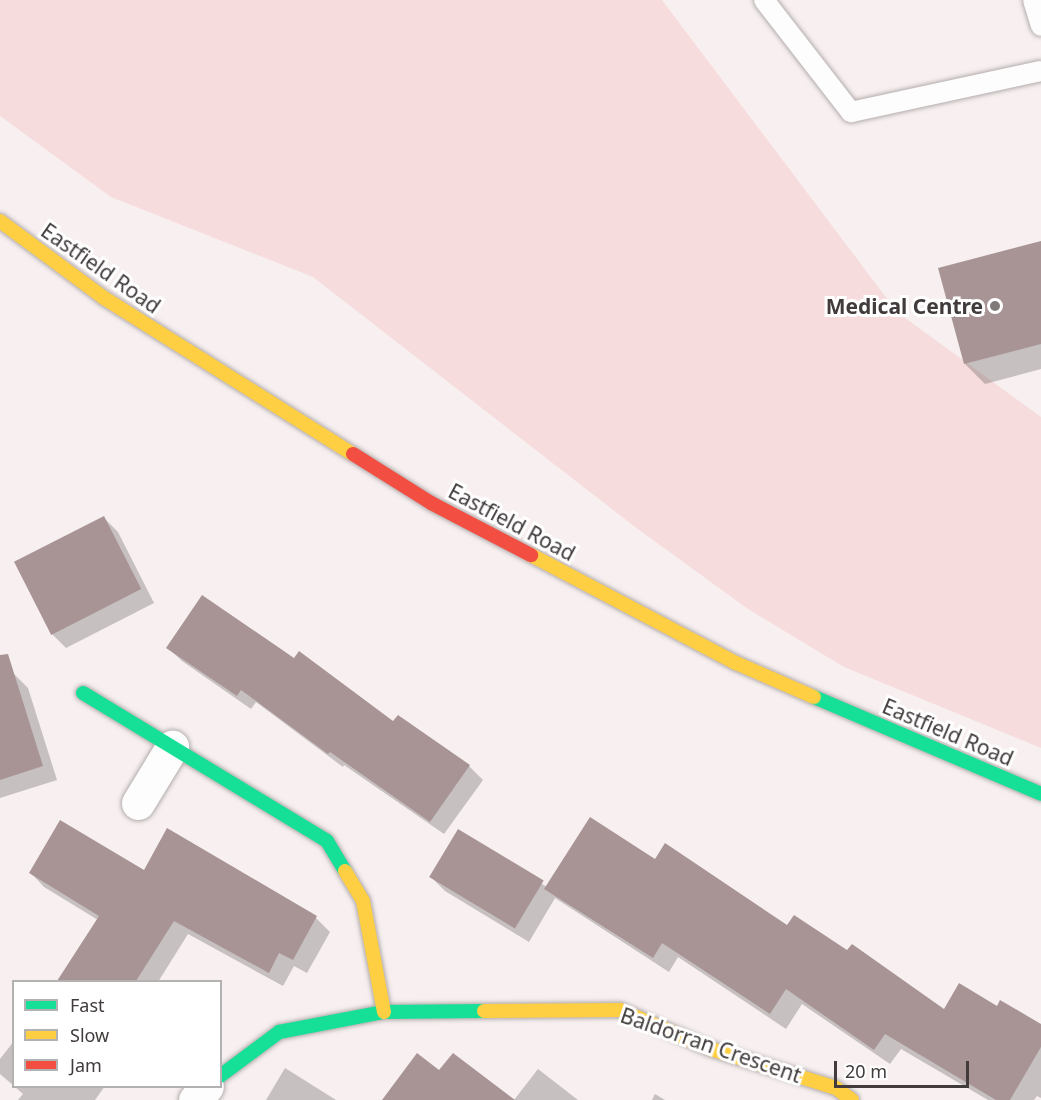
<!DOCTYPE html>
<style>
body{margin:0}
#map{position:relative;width:1041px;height:1100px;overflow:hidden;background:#f8f0f0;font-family:"Noto Sans",sans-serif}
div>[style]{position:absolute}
.green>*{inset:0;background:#f6dcdc}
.shadow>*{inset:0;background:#0003}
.building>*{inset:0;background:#a89495;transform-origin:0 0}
.roads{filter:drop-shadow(0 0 2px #b4adad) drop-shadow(0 0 2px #b4adad)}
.lane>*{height:20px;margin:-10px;padding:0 10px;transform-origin:10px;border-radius:10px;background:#fefdfd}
.street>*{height:33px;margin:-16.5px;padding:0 16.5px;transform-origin:16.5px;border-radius:16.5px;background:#fefdfd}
.fast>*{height:14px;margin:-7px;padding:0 7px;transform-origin:7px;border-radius:7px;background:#16e098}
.slow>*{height:14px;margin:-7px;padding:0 7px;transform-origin:7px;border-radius:7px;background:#ffcf43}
.jam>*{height:14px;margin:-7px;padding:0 7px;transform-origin:7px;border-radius:7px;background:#f24e42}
.dots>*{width:16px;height:16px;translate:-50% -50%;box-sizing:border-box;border:3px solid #fff;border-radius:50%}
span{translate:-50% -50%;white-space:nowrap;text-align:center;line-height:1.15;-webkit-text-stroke:6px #fff;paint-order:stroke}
.street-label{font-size:21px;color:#413b3b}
.poi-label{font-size:21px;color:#413b3b;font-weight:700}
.right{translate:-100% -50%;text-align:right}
.legend{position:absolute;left:12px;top:980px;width:210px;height:108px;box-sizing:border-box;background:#fff;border:2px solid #b3b1b1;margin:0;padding:8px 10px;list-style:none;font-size:18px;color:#413b3b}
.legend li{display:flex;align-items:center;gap:12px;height:30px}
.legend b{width:30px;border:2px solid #b3b1b1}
.scale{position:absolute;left:834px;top:1061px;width:135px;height:27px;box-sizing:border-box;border:3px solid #413b3b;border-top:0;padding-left:8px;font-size:18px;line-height:21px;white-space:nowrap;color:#413b3b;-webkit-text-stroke:4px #fff;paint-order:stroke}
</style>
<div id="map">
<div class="green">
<i style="clip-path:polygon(0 0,662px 0,897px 312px,1041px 417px,1041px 748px,844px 667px,748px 609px,635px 527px,313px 277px,111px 197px,0 116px)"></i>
</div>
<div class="shadow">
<i style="clip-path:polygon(1041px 243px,1041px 369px,985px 384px,965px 364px)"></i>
<i style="clip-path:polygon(104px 518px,118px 532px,154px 603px,66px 648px,52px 634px)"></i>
<i style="clip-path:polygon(168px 648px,294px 660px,394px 723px,469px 766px,483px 780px,444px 834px,344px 765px,343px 767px,256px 702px,251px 709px,182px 661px)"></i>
<i style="clip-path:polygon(14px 674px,28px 688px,57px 780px,0 798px,0 678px)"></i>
<i style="clip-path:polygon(168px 830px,316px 918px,330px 932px,307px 973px,294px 966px,283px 986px,188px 934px,158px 982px,59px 982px,98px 920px,44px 887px,31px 873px,144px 872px)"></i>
<i style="clip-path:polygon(458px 831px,547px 887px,655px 861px,788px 927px,944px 1011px,998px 1008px,1041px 1025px,1041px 1098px,1037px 1096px,1034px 1100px,988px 1100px,901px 1049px,890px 1064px,802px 1004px,786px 1029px,678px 957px,669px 972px,555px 898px,529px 942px,445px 891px,431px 877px)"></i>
<i style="clip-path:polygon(14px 1041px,14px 1086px,0 1074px,0 1059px)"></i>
<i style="clip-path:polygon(285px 1068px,336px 1100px,266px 1100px)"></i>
<i style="clip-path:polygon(538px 1069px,578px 1100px,514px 1100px)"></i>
<i style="clip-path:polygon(14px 1086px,105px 1086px,95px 1100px,18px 1100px,23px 1094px)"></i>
<i style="clip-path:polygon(655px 1094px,665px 1100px,652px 1100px)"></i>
</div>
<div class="building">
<i style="clip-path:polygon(1041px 241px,1041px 344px,964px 364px,938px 268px)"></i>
<i style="left:104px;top:516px;width:82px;height:101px;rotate:63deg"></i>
<i style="clip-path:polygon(202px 595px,294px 658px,299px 651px,393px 721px,398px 715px,470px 765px,430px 822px,330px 752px,328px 754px,241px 690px,237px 696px,166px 648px)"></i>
<i style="clip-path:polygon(8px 654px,43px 766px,0 780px,0 655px)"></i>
<i style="clip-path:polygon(590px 817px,655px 859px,665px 843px,787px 925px,794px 915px,847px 950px,852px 944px,944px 1009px,959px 983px,997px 1006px,1000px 1000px,1041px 1024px,1041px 1047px,1010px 1100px,996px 1100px,885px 1034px,874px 1050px,786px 989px,770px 1014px,662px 943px,653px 958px,544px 889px)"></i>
<i style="clip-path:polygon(60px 820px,144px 870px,167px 828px,317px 916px,293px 960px,279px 953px,269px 973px,174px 921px,136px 981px,57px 981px,99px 916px,29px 873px)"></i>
<i style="left:458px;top:829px;width:100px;height:56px;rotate:31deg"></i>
<i style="clip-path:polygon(417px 1053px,439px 1070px,453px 1053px,515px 1100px,382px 1100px)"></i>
</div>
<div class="roads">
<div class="lane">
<i style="left:764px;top:0;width:142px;rotate:52.2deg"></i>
<i style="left:851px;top:112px;width:194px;rotate:-12.2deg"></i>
<i style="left:1033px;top:0;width:27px;rotate:73deg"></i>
</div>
<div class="street">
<i style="left:138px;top:803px;width:66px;rotate:-58.7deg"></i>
<i style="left:195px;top:1100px;width:18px;rotate:-49deg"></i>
</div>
<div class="fast">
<i style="left:83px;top:693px;width:285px;rotate:31.2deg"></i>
<i style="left:327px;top:841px;width:35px;rotate:59deg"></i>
<i style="left:814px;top:697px;width:247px;rotate:23.1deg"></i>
<i style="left:220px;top:1076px;width:74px;rotate:-36.7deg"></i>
<i style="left:279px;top:1032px;width:107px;rotate:-10.8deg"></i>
<i style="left:384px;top:1012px;width:100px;rotate:-0.6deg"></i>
</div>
<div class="slow">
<i style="left:0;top:221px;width:129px;rotate:36.5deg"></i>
<i style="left:104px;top:298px;width:294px;rotate:32.1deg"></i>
<i style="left:531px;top:555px;width:232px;rotate:27.8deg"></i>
<i style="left:736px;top:663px;width:85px;rotate:23.6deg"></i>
<i style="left:345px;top:871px;width:35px;rotate:59deg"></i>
<i style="left:363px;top:901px;width:113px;rotate:79.3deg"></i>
<i style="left:484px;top:1011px;width:136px;rotate:-0.4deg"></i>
<i style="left:620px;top:1010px;width:99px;rotate:23.2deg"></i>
<i style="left:711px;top:1049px;width:131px;rotate:17.3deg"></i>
<i style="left:836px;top:1088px;width:20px;rotate:37deg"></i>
</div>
<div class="jam">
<i style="left:353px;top:454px;width:92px;rotate:32.1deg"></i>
<i style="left:431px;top:503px;width:113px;rotate:27.5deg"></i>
</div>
</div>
<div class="dots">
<i style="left:995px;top:306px;background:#817a7a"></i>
</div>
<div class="street-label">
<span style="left:101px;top:268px;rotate:35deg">Eastfield Road</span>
<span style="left:512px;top:522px;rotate:28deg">Eastfield Road</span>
<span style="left:948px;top:732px;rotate:23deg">Eastfield Road</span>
<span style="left:711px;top:1045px;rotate:19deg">Baldorran Crescent</span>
</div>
<div class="poi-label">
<span class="right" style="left:983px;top:306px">Medical Centre</span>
</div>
<ul class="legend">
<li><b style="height:8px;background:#16e098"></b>Fast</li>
<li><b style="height:8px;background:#ffcf43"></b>Slow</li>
<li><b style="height:8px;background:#f24e42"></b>Jam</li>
</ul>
<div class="scale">20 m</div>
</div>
